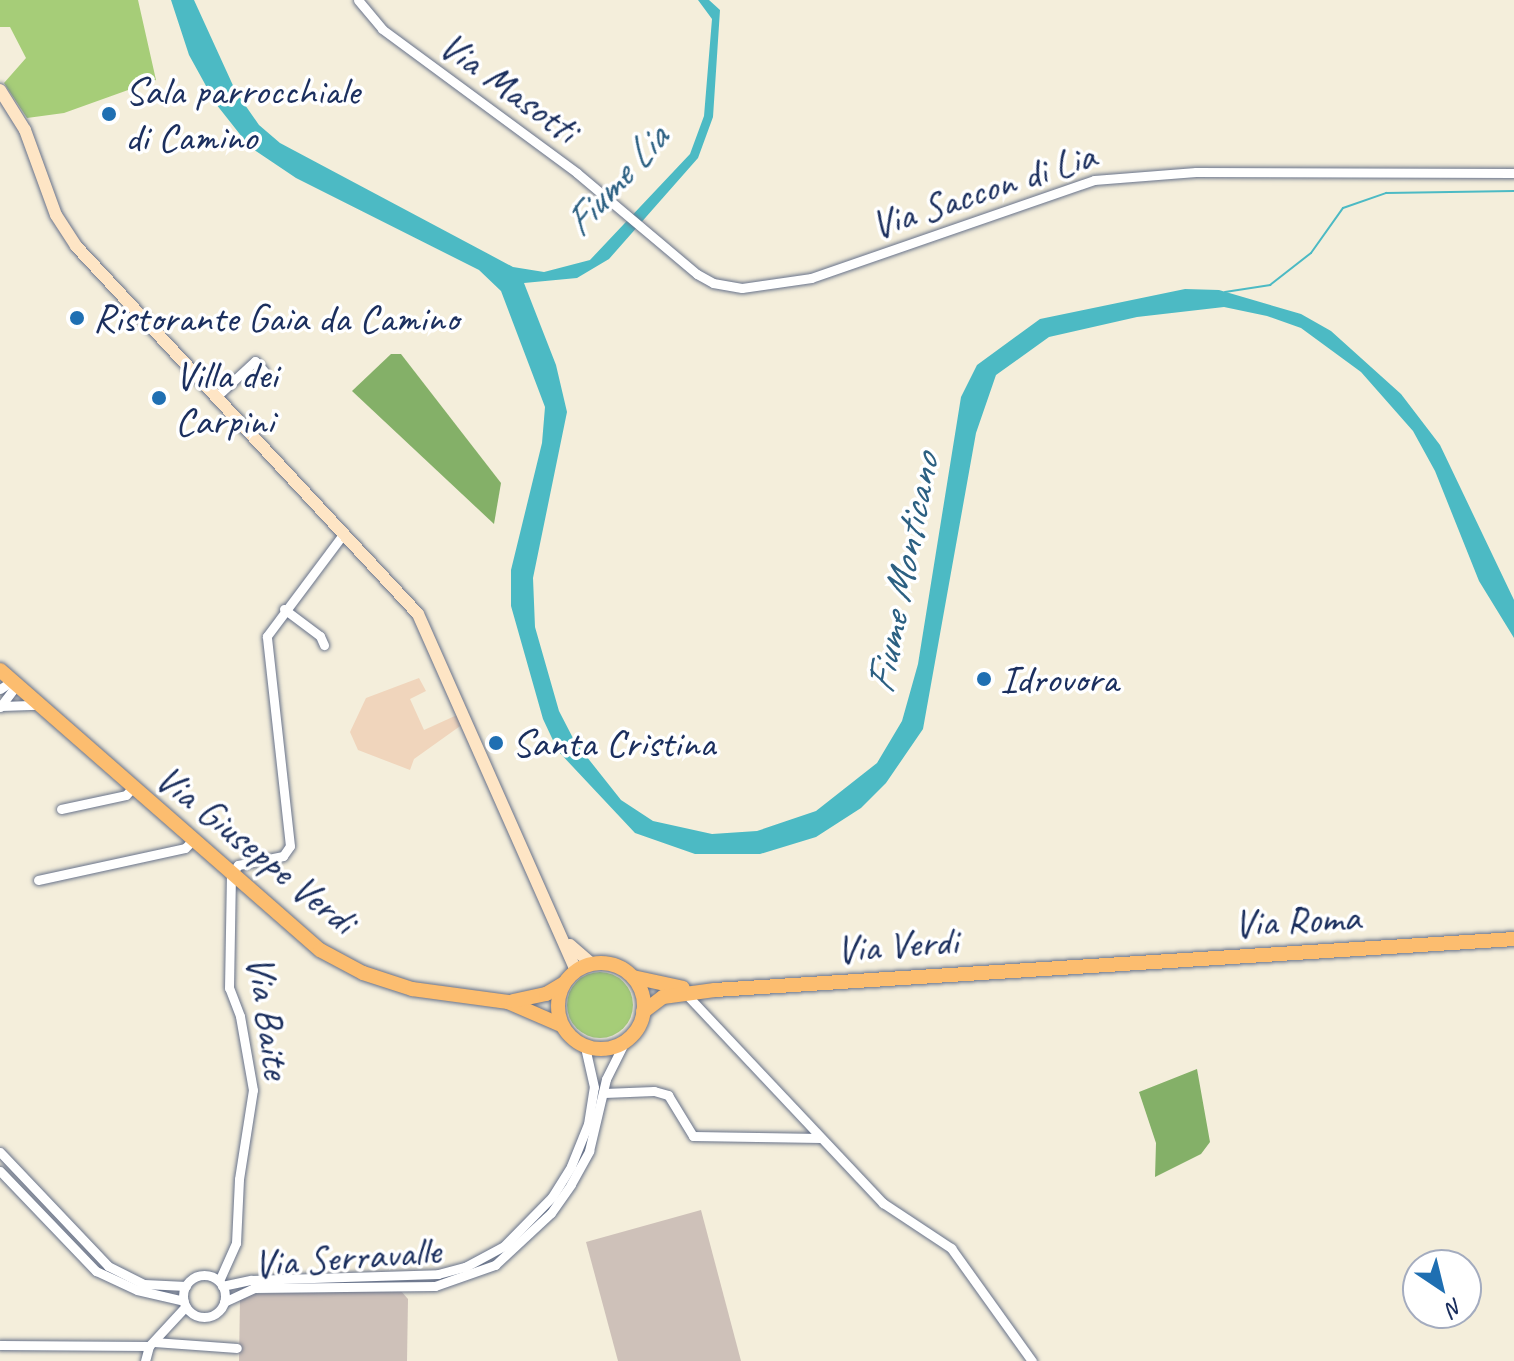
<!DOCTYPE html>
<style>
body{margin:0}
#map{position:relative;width:1514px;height:1361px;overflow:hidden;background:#f4eedb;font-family:Caveat,sans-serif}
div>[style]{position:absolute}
.built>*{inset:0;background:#f0d5bc}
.industrial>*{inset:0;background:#cec1b9}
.green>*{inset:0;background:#a6cd78}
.round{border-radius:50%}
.forest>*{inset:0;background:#84b068}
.water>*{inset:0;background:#4cbac4}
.stream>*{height:2px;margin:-1px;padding:0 1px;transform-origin:1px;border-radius:1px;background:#4cbac4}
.roads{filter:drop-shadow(0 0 2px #67728a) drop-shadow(0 0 2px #67728a)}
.street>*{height:9px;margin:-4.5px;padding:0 4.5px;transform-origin:4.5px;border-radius:4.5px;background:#fff}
.street>.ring{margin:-4.5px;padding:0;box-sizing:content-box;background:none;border:9px solid #fff;border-radius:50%}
.secondary>*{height:12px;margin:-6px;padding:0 6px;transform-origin:6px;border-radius:6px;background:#fee5c5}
.primary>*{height:14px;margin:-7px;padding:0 7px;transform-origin:7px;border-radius:7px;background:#fcbd6f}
.primary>.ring{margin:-7px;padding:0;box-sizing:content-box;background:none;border:14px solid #fcbd6f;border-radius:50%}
.dots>*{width:22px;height:22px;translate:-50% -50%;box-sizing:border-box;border:4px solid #fff;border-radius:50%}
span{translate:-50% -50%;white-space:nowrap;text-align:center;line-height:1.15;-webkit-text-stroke:7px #fff;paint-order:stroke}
.street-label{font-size:40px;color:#1b2f5e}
.poi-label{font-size:40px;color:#1b2f5e}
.left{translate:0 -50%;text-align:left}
.water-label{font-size:42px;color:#2c6082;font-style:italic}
.north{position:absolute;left:1402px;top:1249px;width:80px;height:80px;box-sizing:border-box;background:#fff;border:2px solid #a4acbf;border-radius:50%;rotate:145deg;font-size:22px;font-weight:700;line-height:32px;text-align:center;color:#1b2f5e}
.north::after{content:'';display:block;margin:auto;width:28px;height:36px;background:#1f6fb2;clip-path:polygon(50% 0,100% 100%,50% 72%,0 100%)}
</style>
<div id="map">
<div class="built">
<i style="clip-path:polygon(419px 678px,426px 691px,410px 699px,424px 730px,457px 715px,463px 724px,414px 759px,410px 770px,358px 750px,350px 732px,366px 698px)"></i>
</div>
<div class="industrial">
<i style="clip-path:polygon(701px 1210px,741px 1361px,618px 1361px,586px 1242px)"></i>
<i style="clip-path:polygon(401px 1291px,408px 1299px,407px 1361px,239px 1361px,240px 1297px,245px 1294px)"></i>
</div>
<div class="green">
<i style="clip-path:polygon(0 0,138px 0,156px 80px,64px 113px,27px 118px,4px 83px,26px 58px,10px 27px,0 27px)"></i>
<i class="round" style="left:567px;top:972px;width:66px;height:66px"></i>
</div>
<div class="forest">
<i style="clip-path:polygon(391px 354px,401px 354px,501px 483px,494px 524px,352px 391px)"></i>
<i style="clip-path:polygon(1197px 1069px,1210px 1142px,1201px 1154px,1155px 1177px,1156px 1143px,1139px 1092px)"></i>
</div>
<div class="water">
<i style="clip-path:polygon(171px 0,194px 0,236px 92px,259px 125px,280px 143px,513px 267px,544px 272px,590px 260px,690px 154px,704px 116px,712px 19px,698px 0,709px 0,720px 10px,713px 117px,698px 158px,609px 259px,577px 278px,524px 283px,556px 365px,567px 412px,533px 578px,535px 627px,559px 711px,575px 742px,621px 800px,653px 821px,712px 834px,757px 831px,816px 811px,877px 763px,902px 721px,918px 664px,961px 397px,977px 365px,1040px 319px,1185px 289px,1219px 290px,1301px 314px,1331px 331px,1401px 394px,1440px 445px,1514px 600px,1514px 638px,1479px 581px,1435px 471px,1413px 431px,1361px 372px,1301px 328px,1267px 316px,1224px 307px,1137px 317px,1049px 337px,996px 375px,976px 433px,923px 729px,886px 783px,861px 808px,816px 837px,760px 854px,695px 854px,635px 833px,558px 751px,543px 719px,511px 606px,511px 570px,542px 443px,545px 407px,501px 291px,479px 270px,296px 178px,250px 147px,216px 104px,189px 55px)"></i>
</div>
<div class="stream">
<i style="left:1225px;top:292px;width:46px;rotate:-8.8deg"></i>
<i style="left:1270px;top:285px;width:52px;rotate:-38deg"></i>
<i style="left:1311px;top:253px;width:55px;rotate:-54.6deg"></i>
<i style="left:1343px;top:208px;width:46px;rotate:-19.2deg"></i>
<i style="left:1386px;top:193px;width:128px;rotate:-0.9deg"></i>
</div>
<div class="roads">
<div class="street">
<i style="left:358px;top:0;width:38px;rotate:50deg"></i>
<i style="left:382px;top:29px;width:242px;rotate:36.4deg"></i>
<i style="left:577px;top:173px;width:157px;rotate:40.1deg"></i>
<i style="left:697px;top:274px;width:18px;rotate:29deg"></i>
<i style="left:713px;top:283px;width:29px;rotate:10deg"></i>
<i style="left:742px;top:288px;width:70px;rotate:-8.2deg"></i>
<i style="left:811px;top:278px;width:299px;rotate:-19.1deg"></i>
<i style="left:1094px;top:180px;width:102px;rotate:-4.5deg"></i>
<i style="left:1196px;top:172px;width:318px;rotate:0.2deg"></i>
<i style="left:216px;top:397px;width:53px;rotate:-42.7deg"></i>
<i style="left:255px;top:361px;width:13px;rotate:48deg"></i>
<i style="left:284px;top:609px;width:45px;rotate:36.9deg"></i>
<i style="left:320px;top:636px;width:10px;rotate:66deg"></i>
<i style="left:0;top:689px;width:14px;rotate:-34deg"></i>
<i style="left:1px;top:706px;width:37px;rotate:-2deg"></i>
<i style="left:0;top:707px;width:26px;rotate:-53deg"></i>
<i style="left:61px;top:809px;width:66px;rotate:-12.2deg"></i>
<i style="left:126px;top:795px;width:9px;rotate:-49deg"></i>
<i style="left:38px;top:880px;width:150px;rotate:-12.3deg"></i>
<i style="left:185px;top:848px;width:10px;rotate:-45deg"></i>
<i style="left:685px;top:993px;width:289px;rotate:46.7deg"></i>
<i style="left:883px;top:1203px;width:82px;rotate:33.5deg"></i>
<i style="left:951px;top:1248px;width:139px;rotate:54.4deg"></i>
<i style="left:604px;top:1093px;width:50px;rotate:-2.3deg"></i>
<i style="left:654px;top:1091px;width:15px;rotate:16deg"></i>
<i style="left:668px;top:1095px;width:48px;rotate:58.6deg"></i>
<i style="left:693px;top:1136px;width:128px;rotate:0.9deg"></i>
<i style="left:0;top:1152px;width:157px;rotate:46.5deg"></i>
<i style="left:108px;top:1266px;width:40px;rotate:26.6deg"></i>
<i style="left:144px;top:1284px;width:42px;rotate:2.7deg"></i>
<i style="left:0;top:1171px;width:139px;rotate:46.2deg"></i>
<i style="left:96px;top:1271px;width:45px;rotate:24.9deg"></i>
<i style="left:137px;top:1290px;width:48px;rotate:13.2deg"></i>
<i class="ring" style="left:183px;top:1275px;width:33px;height:33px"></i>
<i style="left:219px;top:1281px;width:42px;rotate:-65.9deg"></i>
<i style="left:236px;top:1243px;width:64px;rotate:-87.3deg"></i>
<i style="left:239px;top:1179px;width:90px;rotate:-81.1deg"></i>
<i style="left:253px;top:1090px;width:75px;rotate:-100deg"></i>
<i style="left:240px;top:1016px;width:30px;rotate:-111deg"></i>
<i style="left:229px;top:988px;width:112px;rotate:-89deg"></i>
<i style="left:231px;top:876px;width:13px;rotate:-58deg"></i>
<i style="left:238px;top:865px;width:46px;rotate:-11.3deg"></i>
<i style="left:283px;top:856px;width:12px;rotate:-55deg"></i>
<i style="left:290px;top:846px;width:211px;rotate:-96.3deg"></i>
<i style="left:267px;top:636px;width:129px;rotate:-53.2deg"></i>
<i style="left:222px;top:1286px;width:30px;rotate:-12deg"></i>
<i style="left:251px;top:1280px;width:187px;rotate:-1.8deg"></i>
<i style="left:438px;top:1274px;width:28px;rotate:-15deg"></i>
<i style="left:465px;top:1267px;width:44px;rotate:-28.3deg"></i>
<i style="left:504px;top:1246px;width:69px;rotate:-45.6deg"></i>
<i style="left:552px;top:1197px;width:36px;rotate:-58deg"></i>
<i style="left:571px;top:1166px;width:45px;rotate:-68deg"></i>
<i style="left:588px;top:1124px;width:37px;rotate:-81deg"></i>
<i style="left:594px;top:1087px;width:41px;rotate:-102.7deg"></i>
<i style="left:224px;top:1302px;width:33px;rotate:-25deg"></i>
<i style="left:254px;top:1288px;width:181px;rotate:-0.6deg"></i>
<i style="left:435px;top:1286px;width:64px;rotate:-19.3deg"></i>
<i style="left:495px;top:1265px;width:76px;rotate:-42.9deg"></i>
<i style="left:551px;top:1213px;width:35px;rotate:-55deg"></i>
<i style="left:571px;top:1184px;width:38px;rotate:-61deg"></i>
<i style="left:589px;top:1151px;width:74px;rotate:-76.7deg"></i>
<i style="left:606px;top:1079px;width:40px;rotate:-63.4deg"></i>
<i style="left:154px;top:1342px;width:83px;rotate:4.1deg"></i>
<i style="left:0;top:1345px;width:149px;rotate:0.4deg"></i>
<i style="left:145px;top:1361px;width:16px;rotate:-75deg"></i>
<i style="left:149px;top:1346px;width:54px;rotate:-47.2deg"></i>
</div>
<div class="secondary">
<i style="left:0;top:90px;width:47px;rotate:58deg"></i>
<i style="left:25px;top:130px;width:90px;rotate:70deg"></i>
<i style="left:56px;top:215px;width:37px;rotate:57deg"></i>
<i style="left:76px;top:246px;width:502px;rotate:47.1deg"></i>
<i style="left:418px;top:614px;width:390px;rotate:66.1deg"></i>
<i style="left:570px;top:945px;width:29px;rotate:41deg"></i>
</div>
<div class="primary">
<i style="left:0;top:670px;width:425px;rotate:41.2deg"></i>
<i style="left:320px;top:950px;width:49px;rotate:28.1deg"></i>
<i style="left:363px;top:973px;width:52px;rotate:18.1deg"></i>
<i style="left:412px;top:989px;width:97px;rotate:7.7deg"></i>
<i style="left:508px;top:1002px;width:58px;rotate:23.5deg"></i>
<i class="ring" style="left:558px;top:963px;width:72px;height:72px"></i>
<i style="left:633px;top:977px;width:51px;rotate:12.4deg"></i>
<i style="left:513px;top:1001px;width:34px;rotate:-12deg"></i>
<i style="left:546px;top:994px;width:21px;rotate:-31deg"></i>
<i style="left:643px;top:1012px;width:25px;rotate:-37deg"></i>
<i style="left:663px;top:997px;width:52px;rotate:-7.7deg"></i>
<i style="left:715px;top:990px;width:801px;rotate:-3.65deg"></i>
</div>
</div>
<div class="dots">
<i style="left:109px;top:114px;background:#1f6fb2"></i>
<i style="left:77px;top:318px;background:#1f6fb2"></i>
<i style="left:159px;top:398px;background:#1f6fb2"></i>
<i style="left:984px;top:679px;background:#1f6fb2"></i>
<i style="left:496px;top:743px;background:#1f6fb2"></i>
</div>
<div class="street-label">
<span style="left:509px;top:87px;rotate:36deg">Via Masotti</span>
<span style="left:983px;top:190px;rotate:-18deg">Via Saccon di Lia</span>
<span style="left:256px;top:849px;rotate:39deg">Via Giuseppe Verdi</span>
<span style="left:1297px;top:920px;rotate:-3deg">Via Roma</span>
<span style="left:897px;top:945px;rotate:-4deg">Via Verdi</span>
<span style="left:269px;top:1017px;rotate:82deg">Via Baite</span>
<span style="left:347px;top:1257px;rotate:-4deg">Via Serravalle</span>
</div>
<div class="poi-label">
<span class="left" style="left:125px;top:114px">Sala parrocchiale<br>di Camino</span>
<span class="left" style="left:93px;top:318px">Ristorante Gaia da Camino</span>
<span class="left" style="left:175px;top:398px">Villa dei<br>Carpini</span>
<span class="left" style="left:1000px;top:679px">Idrovora</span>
<span class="left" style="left:512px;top:743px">Santa Cristina</span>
</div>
<div class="water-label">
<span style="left:616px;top:181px;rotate:-48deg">Fiume Lia</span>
<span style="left:903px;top:574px;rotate:-79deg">Fiume Monticano</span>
</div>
<div class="north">N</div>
</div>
